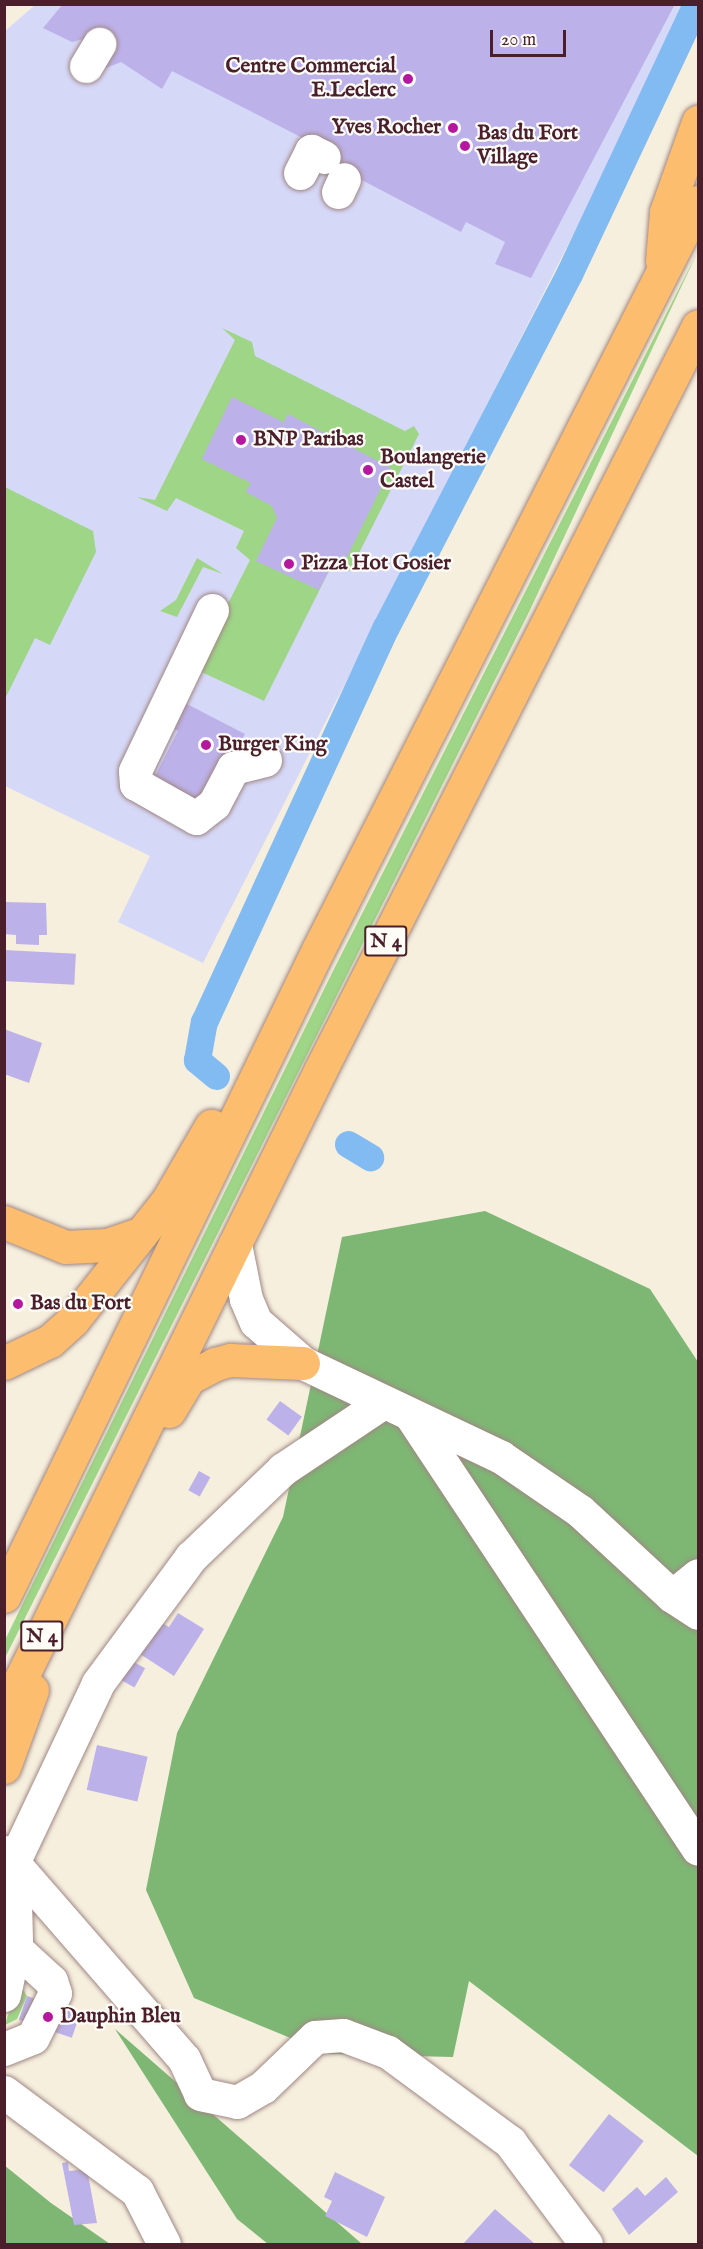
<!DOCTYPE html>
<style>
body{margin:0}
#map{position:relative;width:703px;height:2249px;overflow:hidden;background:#f6efde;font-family:"IM FELL English",serif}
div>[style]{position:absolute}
.built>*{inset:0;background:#d6d8f8}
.green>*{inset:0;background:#9ed587}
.forest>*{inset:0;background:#7eb674}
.canal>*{height:27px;margin:-13.5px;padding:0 13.5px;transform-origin:13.5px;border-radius:13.5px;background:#82baf2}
.building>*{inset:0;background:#bcb1e8;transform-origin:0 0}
.roads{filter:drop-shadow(0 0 2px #a08784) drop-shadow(0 0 2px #a08784)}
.minor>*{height:33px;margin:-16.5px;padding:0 16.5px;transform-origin:16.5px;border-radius:16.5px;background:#fff}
.highway>*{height:33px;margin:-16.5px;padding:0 16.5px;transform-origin:16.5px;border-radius:16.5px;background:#fcbd6f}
.dots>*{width:16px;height:16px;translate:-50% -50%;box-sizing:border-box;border:3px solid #fdfcf7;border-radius:50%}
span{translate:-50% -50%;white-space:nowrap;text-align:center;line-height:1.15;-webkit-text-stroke:4.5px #fdfcf7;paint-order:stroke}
.shield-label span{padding:2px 4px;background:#fdfcf7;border:2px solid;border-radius:4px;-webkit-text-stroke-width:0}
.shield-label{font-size:20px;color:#4a1f2b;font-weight:700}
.poi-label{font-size:21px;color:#4a1f2b;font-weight:700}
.right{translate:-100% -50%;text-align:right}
.left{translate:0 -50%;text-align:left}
.frame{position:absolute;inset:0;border:6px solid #4a1f2b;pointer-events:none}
.scale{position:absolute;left:490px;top:30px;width:76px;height:27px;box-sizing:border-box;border:3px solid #4a1f2b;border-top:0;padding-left:8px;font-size:18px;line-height:21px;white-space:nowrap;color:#4a1f2b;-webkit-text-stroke:4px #fdfcf7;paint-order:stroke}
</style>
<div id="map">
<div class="built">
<i style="clip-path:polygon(36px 4px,690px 5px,203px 963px,118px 922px,150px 856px,5px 786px,4px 32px)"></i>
</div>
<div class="green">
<i style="clip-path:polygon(698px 251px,530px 610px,5px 1658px,5px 1640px,333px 971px)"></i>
<i style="clip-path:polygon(222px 328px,252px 342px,255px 356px,405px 431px,414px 426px,419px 434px,350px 571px,333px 563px,264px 701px,195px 669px,250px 560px,236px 548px,244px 531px,176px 498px,167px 511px,137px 497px,155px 500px,235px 340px)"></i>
<i style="clip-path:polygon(5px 487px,93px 531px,96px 552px,50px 645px,35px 638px,5px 699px)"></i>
<i style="clip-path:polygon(197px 558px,223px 574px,203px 567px,177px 617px,160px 611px,176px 600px)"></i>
<i style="clip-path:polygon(18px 1981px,27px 1996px,17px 2019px,5px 2025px)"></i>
</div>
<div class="forest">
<i style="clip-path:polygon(485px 1211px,650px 1289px,698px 1362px,698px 2156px,469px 1981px,453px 2057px,329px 2054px,194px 1998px,146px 1890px,177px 1733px,283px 1517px,342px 1237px)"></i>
<i style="clip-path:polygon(115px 2029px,362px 2244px,268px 2244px,237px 2219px)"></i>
<i style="clip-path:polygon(4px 2165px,51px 2203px,110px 2244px,5px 2244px)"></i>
</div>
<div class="canal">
<i style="left:216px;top:1076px;width:25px;rotate:-140deg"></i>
<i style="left:197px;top:1060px;width:39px;rotate:-80deg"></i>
<i style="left:204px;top:1022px;width:435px;rotate:-65.3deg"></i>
<i style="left:386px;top:627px;width:398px;rotate:-62.6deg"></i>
<i style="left:569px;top:274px;width:298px;rotate:-64.8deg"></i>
<i style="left:348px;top:1144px;width:26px;rotate:31deg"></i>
</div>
<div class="building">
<i style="clip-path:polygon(63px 4px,675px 4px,531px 278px,495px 264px,505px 242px,466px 222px,461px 232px,356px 177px,353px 184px,326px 150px,172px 71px,162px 89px,121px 62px,106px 68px,86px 56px,83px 39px,72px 42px,43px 28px)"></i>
<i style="left:232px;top:397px;width:57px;height:69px;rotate:26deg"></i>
<i style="clip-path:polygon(288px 414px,391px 468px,347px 557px,333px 563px,319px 590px,256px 561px,277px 518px,272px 506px,246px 492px)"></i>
<i style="clip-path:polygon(185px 703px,245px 734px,200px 809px,151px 784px,178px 731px,172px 728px)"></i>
<i style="clip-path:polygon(4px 902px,46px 903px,47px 935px,39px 935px,39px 945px,16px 944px,16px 935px,4px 934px)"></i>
<i style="left:4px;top:950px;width:72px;height:31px;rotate:3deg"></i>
<i style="clip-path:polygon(4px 1029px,42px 1043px,29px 1083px,4px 1074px)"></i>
<i style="left:280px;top:1401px;width:27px;height:23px;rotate:36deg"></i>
<i style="left:199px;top:1471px;width:13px;height:22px;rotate:29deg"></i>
<i style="clip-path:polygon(178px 1613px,204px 1629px,174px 1676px,140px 1654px,160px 1622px,169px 1627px)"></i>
<i style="left:125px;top:1657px;width:23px;height:22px;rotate:29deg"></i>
<i style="left:97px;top:1745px;width:52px;height:46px;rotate:13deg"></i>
<i style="left:27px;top:1996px;width:56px;height:25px;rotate:19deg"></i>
<i style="left:609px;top:2114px;width:44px;height:65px;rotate:38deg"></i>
<i style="clip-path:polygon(68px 2162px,69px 2171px,87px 2169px,97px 2223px,74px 2225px,62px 2163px)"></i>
<i style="clip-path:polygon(335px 2172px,385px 2197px,367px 2237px,325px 2216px,332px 2201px,324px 2197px)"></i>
<i style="clip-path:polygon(666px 2177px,678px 2192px,629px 2235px,612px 2209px,637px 2187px,645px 2196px)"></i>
<i style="clip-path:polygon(495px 2209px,535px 2244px,463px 2244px)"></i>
</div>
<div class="roads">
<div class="minor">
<i style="left:86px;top:66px;width:26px;rotate:-59deg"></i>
<i style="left:300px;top:173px;width:25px;rotate:-63deg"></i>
<i style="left:311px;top:151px;width:14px;rotate:25deg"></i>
<i style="left:338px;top:192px;width:14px;rotate:-65deg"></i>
<i style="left:212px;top:610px;width:178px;rotate:115.6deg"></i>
<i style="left:135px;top:771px;width:13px;rotate:86deg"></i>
<i style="left:136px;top:784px;width:69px;rotate:29.5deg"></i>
<i style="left:196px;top:818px;width:23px;rotate:-38deg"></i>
<i style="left:214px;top:804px;width:41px;rotate:-62.2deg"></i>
<i style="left:233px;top:768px;width:33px;rotate:-14deg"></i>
<i style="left:235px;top:1244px;width:56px;rotate:78.7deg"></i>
<i style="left:246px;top:1299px;width:25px;rotate:67deg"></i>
<i style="left:256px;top:1322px;width:62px;rotate:41.1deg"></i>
<i style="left:303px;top:1363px;width:219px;rotate:25.4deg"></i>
<i style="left:501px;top:1457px;width:96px;rotate:34.4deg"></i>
<i style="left:580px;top:1511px;width:125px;rotate:42.7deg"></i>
<i style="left:672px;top:1596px;width:31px;rotate:33deg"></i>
<i style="left:411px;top:1416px;width:519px;rotate:56.46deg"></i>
<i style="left:672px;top:1596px;width:33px;rotate:-39deg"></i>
<i style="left:4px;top:1852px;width:274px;rotate:49deg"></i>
<i style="left:184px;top:2059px;width:38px;rotate:65deg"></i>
<i style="left:200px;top:2094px;width:38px;rotate:12deg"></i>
<i style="left:237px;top:2102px;width:30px;rotate:-30deg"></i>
<i style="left:263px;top:2087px;width:72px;rotate:-43.9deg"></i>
<i style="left:315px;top:2037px;width:28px;rotate:-4deg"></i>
<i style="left:343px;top:2035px;width:48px;rotate:20.7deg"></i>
<i style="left:388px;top:2052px;width:152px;rotate:36.4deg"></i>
<i style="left:510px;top:2142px;width:127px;rotate:53.3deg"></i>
<i style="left:4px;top:1995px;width:57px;rotate:-77.9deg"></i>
<i style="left:16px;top:1939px;width:78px;rotate:-91.5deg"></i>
<i style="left:14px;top:1861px;width:197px;rotate:-64.7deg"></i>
<i style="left:98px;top:1683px;width:157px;rotate:-53.6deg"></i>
<i style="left:191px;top:1557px;width:127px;rotate:-43.7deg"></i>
<i style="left:283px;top:1469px;width:119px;rotate:-33.7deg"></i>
<i style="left:4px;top:2049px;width:31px;rotate:-22deg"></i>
<i style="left:33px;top:2037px;width:49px;rotate:-63.4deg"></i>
<i style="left:55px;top:1993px;width:13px;rotate:-108deg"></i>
<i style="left:51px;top:1981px;width:50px;rotate:-137.4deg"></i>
<i style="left:4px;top:2092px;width:166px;rotate:36.7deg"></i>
<i style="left:137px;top:2191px;width:59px;rotate:63deg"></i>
</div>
<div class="highway">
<i style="left:662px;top:261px;width:49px;rotate:-85.3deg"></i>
<i style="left:666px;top:212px;width:96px;rotate:-70.4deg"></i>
<i style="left:4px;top:1222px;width:67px;rotate:22deg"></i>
<i style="left:66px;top:1247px;width:41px;rotate:-2.8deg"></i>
<i style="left:107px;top:1245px;width:36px;rotate:-19deg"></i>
<i style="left:4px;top:1363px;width:51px;rotate:-25.6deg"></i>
<i style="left:50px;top:1341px;width:31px;rotate:-42deg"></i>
<i style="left:73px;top:1320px;width:153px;rotate:-51.6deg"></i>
<i style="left:168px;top:1200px;width:86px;rotate:-59.8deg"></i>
<i style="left:169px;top:1411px;width:39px;rotate:-59deg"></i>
<i style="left:189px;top:1378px;width:30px;rotate:-28deg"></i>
<i style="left:215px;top:1364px;width:16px;rotate:-15deg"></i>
<i style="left:230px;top:1360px;width:73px;rotate:2.4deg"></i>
<i style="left:4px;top:1596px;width:718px;rotate:-64.08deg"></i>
<i style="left:318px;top:950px;width:839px;rotate:-63.07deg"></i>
<i style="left:4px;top:1713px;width:716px;rotate:-63.79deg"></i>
<i style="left:320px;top:1071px;width:835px;rotate:-63.1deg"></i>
<i style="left:4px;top:1767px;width:82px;rotate:-70deg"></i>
</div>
</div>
<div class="dots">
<i style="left:408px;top:79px;background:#b5179e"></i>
<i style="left:453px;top:128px;background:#b5179e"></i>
<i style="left:465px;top:146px;background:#b5179e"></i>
<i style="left:241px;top:440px;background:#b5179e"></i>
<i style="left:368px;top:470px;background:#b5179e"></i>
<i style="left:289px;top:564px;background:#b5179e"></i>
<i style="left:206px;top:745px;background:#b5179e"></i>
<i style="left:18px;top:1304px;background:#b5179e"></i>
<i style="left:48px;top:2017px;background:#b5179e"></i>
</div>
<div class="shield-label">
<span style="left:386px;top:941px">N 4</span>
<span style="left:42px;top:1636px">N 4</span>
</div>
<div class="poi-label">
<span class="right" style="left:396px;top:79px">Centre Commercial<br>E.Leclerc</span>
<span class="right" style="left:441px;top:128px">Yves Rocher</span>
<span class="left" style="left:477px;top:146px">Bas du Fort<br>Village</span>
<span class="left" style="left:253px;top:440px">BNP Paribas</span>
<span class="left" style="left:380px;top:470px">Boulangerie<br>Castel</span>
<span class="left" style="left:301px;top:564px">Pizza Hot Gosier</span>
<span class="left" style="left:218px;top:745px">Burger King</span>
<span class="left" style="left:30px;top:1304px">Bas du Fort</span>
<span class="left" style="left:60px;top:2017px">Dauphin Bleu</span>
</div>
<div class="frame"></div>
<div class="scale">20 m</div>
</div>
